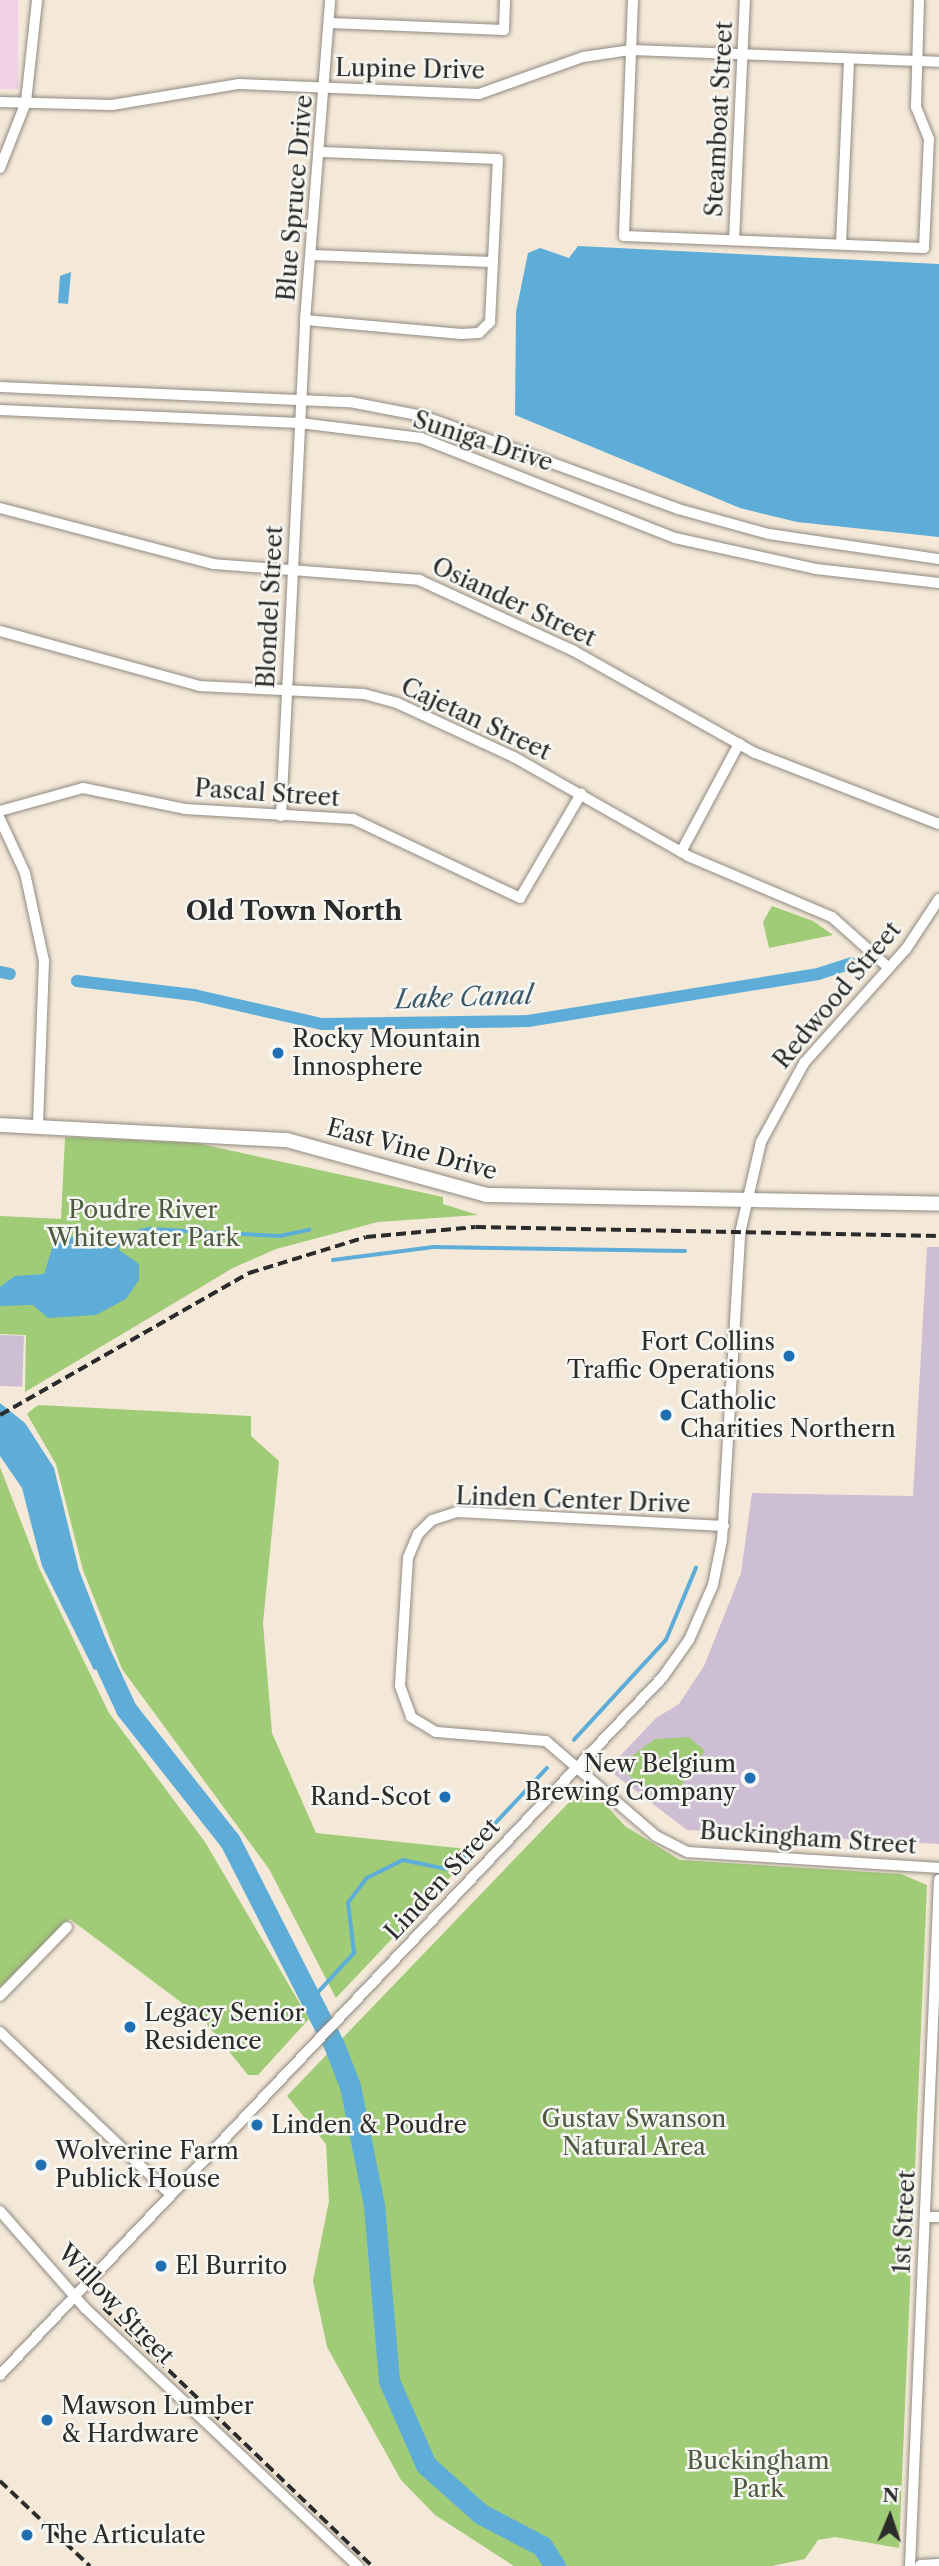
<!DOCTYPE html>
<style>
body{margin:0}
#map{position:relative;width:939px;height:2566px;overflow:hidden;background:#f4e9d8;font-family:"Libre Caslon Text",serif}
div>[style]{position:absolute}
.built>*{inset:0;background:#efd0e7;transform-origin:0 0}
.industrial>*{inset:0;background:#cdbed3;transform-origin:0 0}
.green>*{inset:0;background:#a0cb77}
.water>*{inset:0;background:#5eadd8}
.stream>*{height:3.5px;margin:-1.75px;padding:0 1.75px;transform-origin:1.75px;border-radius:1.75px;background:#5eadd8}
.canal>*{height:12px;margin:-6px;padding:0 6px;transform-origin:6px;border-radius:6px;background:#5eadd8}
.river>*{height:21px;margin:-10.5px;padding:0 10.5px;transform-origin:10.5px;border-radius:10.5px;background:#5eadd8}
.roads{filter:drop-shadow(0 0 2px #908a82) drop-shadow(0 0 2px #908a82)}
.minor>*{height:10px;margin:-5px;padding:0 5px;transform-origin:5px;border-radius:5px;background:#fff}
.tertiary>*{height:12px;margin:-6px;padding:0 6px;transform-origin:6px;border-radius:6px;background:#fff}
.secondary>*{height:14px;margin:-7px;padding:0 7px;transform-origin:7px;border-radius:7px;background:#fff}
.rail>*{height:3.5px;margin-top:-1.75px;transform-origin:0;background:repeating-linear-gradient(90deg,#2b2b2b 0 10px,transparent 0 15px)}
.dots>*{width:19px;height:19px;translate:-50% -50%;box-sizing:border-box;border:4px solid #f6f6f2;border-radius:50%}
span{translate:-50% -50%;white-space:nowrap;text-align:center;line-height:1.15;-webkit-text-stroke:5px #f6f6f2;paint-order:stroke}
.street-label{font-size:24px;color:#2b2b2b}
.poi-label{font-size:24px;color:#2b2b2b}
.left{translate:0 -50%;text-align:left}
.right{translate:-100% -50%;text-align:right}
.park-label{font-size:24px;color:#4e5b42}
.neighbourhood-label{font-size:26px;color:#2b2b2b;font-weight:700}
.water-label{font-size:26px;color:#3d5868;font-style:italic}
.north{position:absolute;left:855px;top:2482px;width:70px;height:70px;-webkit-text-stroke:5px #f6f6f2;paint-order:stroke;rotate:2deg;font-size:19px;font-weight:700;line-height:28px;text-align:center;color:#2b2b2b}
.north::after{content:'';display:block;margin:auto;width:24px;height:32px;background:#2b2b2b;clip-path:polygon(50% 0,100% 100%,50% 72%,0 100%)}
</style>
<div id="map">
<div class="built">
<i style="left:0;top:0;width:18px;height:89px"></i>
</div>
<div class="industrial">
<i style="clip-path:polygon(927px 1247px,939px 1247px,939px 1844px,687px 1830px,615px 1775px,618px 1758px,656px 1718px,679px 1704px,704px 1666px,741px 1573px,752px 1493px,913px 1496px)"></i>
<i style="left:0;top:1335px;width:24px;height:51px;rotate:2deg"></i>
</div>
<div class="green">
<i style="clip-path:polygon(772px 906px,813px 921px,833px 935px,769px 948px,763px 922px)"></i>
<i style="clip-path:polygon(65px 1137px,196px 1143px,443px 1197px,443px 1204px,478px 1215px,378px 1222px,276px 1249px,233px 1268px,25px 1392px,26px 1335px,0 1334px,0 1216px,61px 1219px)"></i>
<i style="clip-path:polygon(38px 1405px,251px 1416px,251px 1436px,279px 1461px,263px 1623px,272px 1733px,316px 1833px,476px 1850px,336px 1998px,269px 1869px,122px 1669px,83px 1570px,56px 1464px,27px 1414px)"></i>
<i style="clip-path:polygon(0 1467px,39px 1568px,109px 1713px,205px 1842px,309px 2019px,258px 2075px,248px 2075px,202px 2018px,70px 1919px,0 1987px)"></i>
<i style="clip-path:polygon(689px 1737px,705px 1751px,681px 1786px,649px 1788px,621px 1771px,622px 1763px,655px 1739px)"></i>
<i style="clip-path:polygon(577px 1794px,603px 1802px,625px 1826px,680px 1860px,901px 1874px,927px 1885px,899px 2548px,835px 2537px,818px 2540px,805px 2559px,772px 2566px,514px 2566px,435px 2515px,401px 2480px,327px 2347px,313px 2281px,329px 2201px,326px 2144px,287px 2096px)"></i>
</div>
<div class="water">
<i style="clip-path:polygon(578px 246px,939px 264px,939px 537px,797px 522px,740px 508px,515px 415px,516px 312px,528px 253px,540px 248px,569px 258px)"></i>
<i style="clip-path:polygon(71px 272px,68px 304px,58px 303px,60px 276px)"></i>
<i style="clip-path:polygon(100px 1229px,123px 1235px,119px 1250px,139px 1264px,139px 1280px,126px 1299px,96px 1315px,48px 1318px,33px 1305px,0 1306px,0 1287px,15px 1276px,44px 1274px,54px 1242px)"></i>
<i style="clip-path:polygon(0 1403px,25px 1423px,54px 1468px,79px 1570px,115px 1663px,94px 1670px,42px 1566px,22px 1488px,0 1456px)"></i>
</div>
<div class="stream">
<i style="left:123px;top:1235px;width:28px;rotate:-13deg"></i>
<i style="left:150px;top:1229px;width:130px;rotate:3.1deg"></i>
<i style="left:280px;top:1236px;width:30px;rotate:-12deg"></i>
<i style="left:333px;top:1260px;width:101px;rotate:-7.4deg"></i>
<i style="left:433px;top:1247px;width:252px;rotate:0.9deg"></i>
<i style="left:574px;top:1740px;width:136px;rotate:-47.4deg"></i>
<i style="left:666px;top:1640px;width:78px;rotate:-67.4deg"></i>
<i style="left:311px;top:2000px;width:64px;rotate:-47.5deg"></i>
<i style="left:354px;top:1953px;width:50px;rotate:-96.8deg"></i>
<i style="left:348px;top:1903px;width:31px;rotate:-53deg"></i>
<i style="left:367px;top:1878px;width:40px;rotate:-26.6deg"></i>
<i style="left:403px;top:1860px;width:45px;rotate:11.6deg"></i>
<i style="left:447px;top:1869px;width:15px;rotate:-32deg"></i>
<i style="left:460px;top:1861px;width:127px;rotate:-46.9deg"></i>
</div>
<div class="canal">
<i style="left:0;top:972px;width:10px;rotate:11deg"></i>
<i style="left:77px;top:981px;width:118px;rotate:6.8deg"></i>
<i style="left:194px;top:995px;width:131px;rotate:12.8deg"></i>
<i style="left:322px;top:1024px;width:206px;rotate:-0.8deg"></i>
<i style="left:528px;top:1021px;width:294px;rotate:-9.2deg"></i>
<i style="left:818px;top:974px;width:35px;rotate:-18deg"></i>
</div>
<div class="river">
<i style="left:94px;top:1640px;width:76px;rotate:65.1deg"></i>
<i style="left:126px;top:1709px;width:168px;rotate:51.8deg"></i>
<i style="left:230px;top:1841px;width:229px;rotate:63deg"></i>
<i style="left:334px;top:2045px;width:44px;rotate:68.7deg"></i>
<i style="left:350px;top:2086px;width:121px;rotate:78.6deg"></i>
<i style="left:374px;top:2205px;width:177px;rotate:85.1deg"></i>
<i style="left:389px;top:2381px;width:92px;rotate:66.2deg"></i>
<i style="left:426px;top:2465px;width:74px;rotate:41.7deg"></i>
<i style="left:481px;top:2514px;width:69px;rotate:27.7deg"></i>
<i style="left:542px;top:2546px;width:24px;rotate:57deg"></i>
</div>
<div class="roads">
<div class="minor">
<i style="left:633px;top:0;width:236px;rotate:92.2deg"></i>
<i style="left:624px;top:236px;width:300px;rotate:2.3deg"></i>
<i style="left:924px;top:248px;width:109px;rotate:-87.4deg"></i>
<i style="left:929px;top:139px;width:35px;rotate:-112deg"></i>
<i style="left:916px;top:107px;width:107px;rotate:-88.4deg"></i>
<i style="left:329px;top:23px;width:175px;rotate:2.3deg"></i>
<i style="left:504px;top:30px;width:30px;rotate:-88deg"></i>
<i style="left:0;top:102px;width:112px;rotate:1.5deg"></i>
<i style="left:112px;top:105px;width:129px;rotate:-9.4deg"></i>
<i style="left:239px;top:84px;width:240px;rotate:2.4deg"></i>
<i style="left:479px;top:94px;width:110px;rotate:-19.6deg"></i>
<i style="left:583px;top:57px;width:49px;rotate:-8.3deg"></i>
<i style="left:631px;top:50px;width:308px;rotate:2.2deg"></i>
<i style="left:0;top:168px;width:71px;rotate:-68.5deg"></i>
<i style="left:26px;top:102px;width:103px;rotate:-83.8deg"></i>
<i style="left:734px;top:240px;width:240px;rotate:-87.4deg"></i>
<i style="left:841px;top:244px;width:185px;rotate:-87.5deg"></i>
<i style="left:311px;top:255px;width:182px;rotate:2.2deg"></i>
<i style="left:305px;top:320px;width:157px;rotate:5.1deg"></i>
<i style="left:461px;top:334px;width:18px;rotate:-3deg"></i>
<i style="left:479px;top:333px;width:16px;rotate:-45deg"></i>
<i style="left:490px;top:322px;width:163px;rotate:-87.2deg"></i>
<i style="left:498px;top:159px;width:177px;rotate:-177.7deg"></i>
<i style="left:0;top:387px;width:350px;rotate:2.5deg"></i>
<i style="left:350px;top:402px;width:74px;rotate:10.9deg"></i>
<i style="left:423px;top:416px;width:271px;rotate:20deg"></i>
<i style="left:678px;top:509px;width:94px;rotate:15.4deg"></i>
<i style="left:769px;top:534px;width:172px;rotate:8.4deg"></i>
<i style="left:0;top:410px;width:300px;rotate:2.5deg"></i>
<i style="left:300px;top:423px;width:122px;rotate:7.1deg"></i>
<i style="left:421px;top:438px;width:273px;rotate:21.5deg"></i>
<i style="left:675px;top:538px;width:144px;rotate:12.4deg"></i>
<i style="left:816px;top:569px;width:124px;rotate:6.5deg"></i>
<i style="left:0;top:508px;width:220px;rotate:14.7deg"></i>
<i style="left:213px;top:564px;width:207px;rotate:4.4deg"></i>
<i style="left:419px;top:580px;width:170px;rotate:24.6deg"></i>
<i style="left:574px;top:651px;width:208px;rotate:29.4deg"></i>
<i style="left:755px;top:753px;width:197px;rotate:21.1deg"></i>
<i style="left:0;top:631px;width:206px;rotate:15.4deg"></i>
<i style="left:199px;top:686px;width:165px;rotate:2.8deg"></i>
<i style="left:364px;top:694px;width:34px;rotate:15deg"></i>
<i style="left:397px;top:703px;width:129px;rotate:24.8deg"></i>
<i style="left:514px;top:757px;width:200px;rotate:29.6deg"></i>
<i style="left:688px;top:856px;width:156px;rotate:23deg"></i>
<i style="left:832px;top:917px;width:76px;rotate:41.8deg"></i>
<i style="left:0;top:811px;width:86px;rotate:-15.5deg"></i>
<i style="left:83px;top:788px;width:104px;rotate:11.6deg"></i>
<i style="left:185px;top:809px;width:168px;rotate:3.4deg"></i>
<i style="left:353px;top:819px;width:185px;rotate:25.3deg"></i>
<i style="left:520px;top:898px;width:121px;rotate:-59.6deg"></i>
<i style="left:281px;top:816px;width:497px;rotate:-87.2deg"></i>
<i style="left:305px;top:320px;width:321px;rotate:-85.5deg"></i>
<i style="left:0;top:819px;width:60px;rotate:65.2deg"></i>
<i style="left:25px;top:873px;width:90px;rotate:77.8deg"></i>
<i style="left:44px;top:961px;width:166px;rotate:92.1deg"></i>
<i style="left:681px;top:852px;width:123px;rotate:-61.8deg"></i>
<i style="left:724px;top:1526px;width:267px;rotate:-177deg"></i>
<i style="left:457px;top:1512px;width:26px;rotate:162deg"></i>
<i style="left:432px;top:1520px;width:20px;rotate:135deg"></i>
<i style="left:418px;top:1534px;width:26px;rotate:113deg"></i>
<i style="left:408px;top:1558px;width:128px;rotate:93.6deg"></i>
<i style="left:400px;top:1686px;width:33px;rotate:70deg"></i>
<i style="left:411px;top:1717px;width:29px;rotate:31deg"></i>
<i style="left:436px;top:1732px;width:110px;rotate:4.7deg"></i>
<i style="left:546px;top:1741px;width:145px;rotate:40.8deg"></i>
<i style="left:656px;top:1836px;width:36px;rotate:27deg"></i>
<i style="left:688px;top:1852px;width:252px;rotate:3.6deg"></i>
<i style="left:0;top:1996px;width:96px;rotate:-45.8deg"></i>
<i style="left:0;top:2032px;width:236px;rotate:43.6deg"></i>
<i style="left:0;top:2211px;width:129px;rotate:48.8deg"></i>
<i style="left:85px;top:2308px;width:376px;rotate:43.4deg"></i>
<i style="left:926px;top:2217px;width:13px"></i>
<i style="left:0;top:2375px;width:961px;rotate:-46.48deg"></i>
<i style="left:662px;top:1678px;width:47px;rotate:-54.6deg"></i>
<i style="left:689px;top:1640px;width:60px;rotate:-66.4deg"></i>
<i style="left:713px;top:1585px;width:46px;rotate:-78.7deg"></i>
<i style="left:722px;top:1540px;width:308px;rotate:-86.6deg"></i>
<i style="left:740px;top:1233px;width:93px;rotate:-77deg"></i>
<i style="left:761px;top:1142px;width:90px;rotate:-61.4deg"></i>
<i style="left:804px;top:1063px;width:153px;rotate:-48.2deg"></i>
<i style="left:906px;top:949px;width:60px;rotate:-56.6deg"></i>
<i style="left:910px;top:2566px;width:687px;rotate:-87.58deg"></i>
</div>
<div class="tertiary">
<i style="left:921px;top:2566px;width:18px;rotate:-3deg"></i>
</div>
<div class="secondary">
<i style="left:0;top:1125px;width:287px;rotate:3deg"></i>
<i style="left:287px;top:1140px;width:206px;rotate:15.4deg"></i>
<i style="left:486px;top:1195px;width:453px;rotate:1.1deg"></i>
</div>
</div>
<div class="rail">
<i style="left:0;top:1415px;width:287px;rotate:-29.7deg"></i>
<i style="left:249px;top:1273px;width:122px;rotate:-17.1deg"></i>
<i style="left:366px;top:1237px;width:110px;rotate:-5.2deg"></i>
<i style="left:476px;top:1227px;width:463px;rotate:1.1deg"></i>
<i style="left:104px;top:2308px;width:372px;rotate:43.9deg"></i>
<i style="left:0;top:2481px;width:124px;rotate:43.4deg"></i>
</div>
<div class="dots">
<i style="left:278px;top:1053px;background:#1f6fb2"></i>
<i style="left:789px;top:1356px;background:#1f6fb2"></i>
<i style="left:666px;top:1415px;background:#1f6fb2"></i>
<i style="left:750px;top:1778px;background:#1f6fb2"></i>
<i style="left:445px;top:1797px;background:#1f6fb2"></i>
<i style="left:130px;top:2027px;background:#1f6fb2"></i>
<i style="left:257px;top:2125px;background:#1f6fb2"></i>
<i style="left:41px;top:2165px;background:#1f6fb2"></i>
<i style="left:161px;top:2266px;background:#1f6fb2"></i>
<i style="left:47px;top:2420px;background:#1f6fb2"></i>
<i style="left:27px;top:2535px;background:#1f6fb2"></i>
</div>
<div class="street-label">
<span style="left:410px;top:69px;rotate:1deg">Lupine Drive</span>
<span style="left:719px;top:119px;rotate:-87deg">Steamboat Street</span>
<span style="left:295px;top:198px;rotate:-85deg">Blue Spruce Drive</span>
<span style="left:483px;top:441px;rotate:18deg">Suniga Drive</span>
<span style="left:514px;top:602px;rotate:25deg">Osiander Street</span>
<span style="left:270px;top:607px;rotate:-87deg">Blondel Street</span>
<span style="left:476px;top:719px;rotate:25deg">Cajetan Street</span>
<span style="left:267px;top:793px;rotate:4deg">Pascal Street</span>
<span style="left:837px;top:995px;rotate:-50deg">Redwood Street</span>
<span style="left:412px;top:1149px;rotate:15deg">East Vine Drive</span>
<span style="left:573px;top:1500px;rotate:2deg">Linden Center Drive</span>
<span style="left:808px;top:1838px;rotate:4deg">Buckingham Street</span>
<span style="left:442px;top:1879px;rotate:-47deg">Linden Street</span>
<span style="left:904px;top:2222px;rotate:-87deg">1st Street</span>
<span style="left:116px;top:2304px;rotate:46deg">Willow Street</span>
</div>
<div class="poi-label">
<span class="left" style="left:292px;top:1053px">Rocky Mountain<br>Innosphere</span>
<span class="right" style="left:775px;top:1356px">Fort Collins<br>Traffic Operations</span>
<span class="left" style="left:680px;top:1415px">Catholic<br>Charities Northern</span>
<span class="right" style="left:736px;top:1778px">New Belgium<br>Brewing Company</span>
<span class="right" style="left:431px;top:1797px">Rand-Scot</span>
<span class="left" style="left:144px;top:2027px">Legacy Senior<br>Residence</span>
<span class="left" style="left:271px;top:2125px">Linden &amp; Poudre</span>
<span class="left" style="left:55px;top:2165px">Wolverine Farm<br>Publick House</span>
<span class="left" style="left:175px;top:2266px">El Burrito</span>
<span class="left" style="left:61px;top:2420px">Mawson Lumber<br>&amp; Hardware</span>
<span class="left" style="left:41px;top:2535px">The Articulate</span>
</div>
<div class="park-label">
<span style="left:143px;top:1224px">Poudre River<br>Whitewater Park</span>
<span style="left:634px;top:2133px">Gustav Swanson<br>Natural Area</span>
<span style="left:758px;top:2475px">Buckingham<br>Park</span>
</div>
<div class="neighbourhood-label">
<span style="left:294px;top:912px">Old Town North</span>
</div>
<div class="water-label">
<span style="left:464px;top:998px;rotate:-2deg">Lake Canal</span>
</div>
<div class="north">N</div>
</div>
